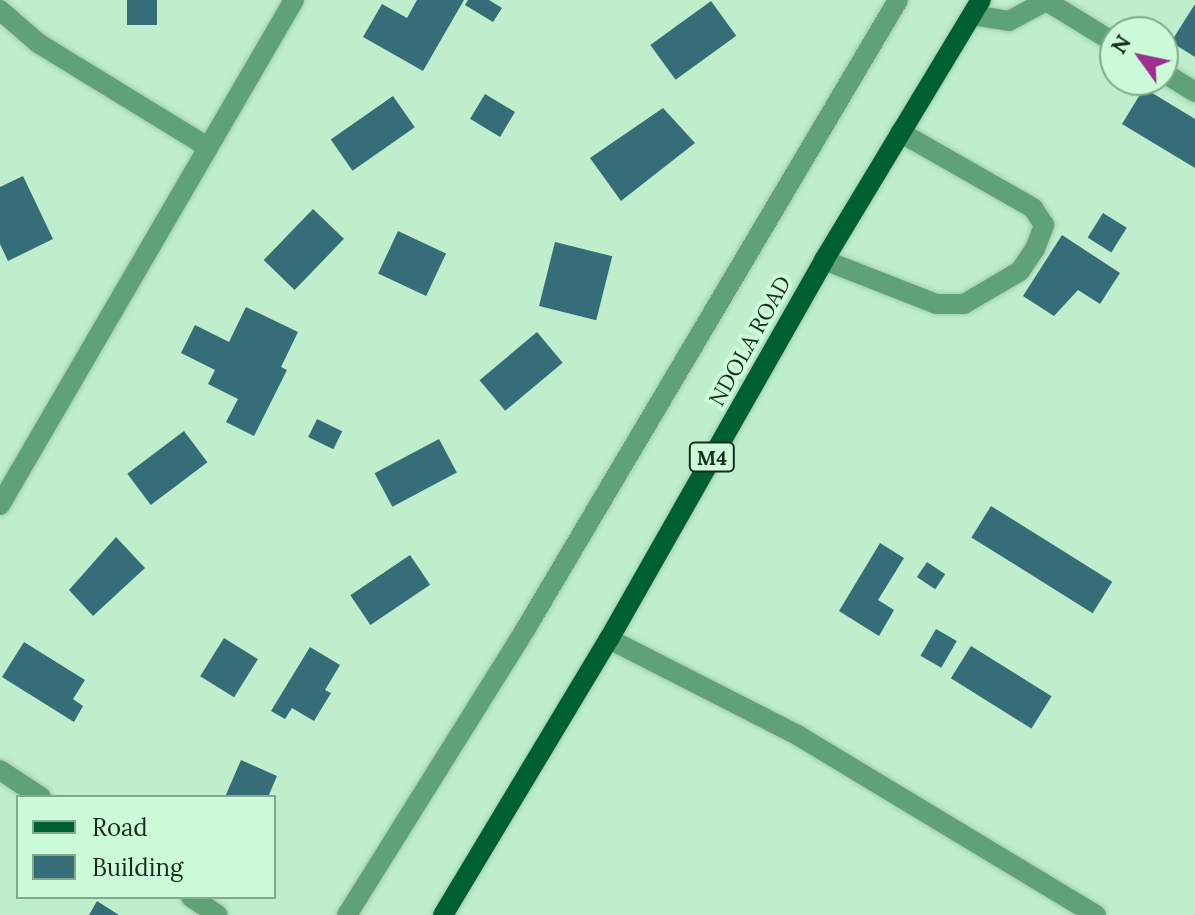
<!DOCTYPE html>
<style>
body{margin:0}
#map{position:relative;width:1195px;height:915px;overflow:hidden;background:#beeecb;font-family:Lora,serif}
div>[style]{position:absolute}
.building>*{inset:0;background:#356d79;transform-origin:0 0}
.roads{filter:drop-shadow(0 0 2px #a0cbac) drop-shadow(0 0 2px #a0cbac)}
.minor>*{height:20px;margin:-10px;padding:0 10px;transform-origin:10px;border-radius:10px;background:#5fa275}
.major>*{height:20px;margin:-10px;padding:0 10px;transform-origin:10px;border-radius:10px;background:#016032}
span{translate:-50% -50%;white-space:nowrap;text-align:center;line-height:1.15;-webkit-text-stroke:8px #cbfbd8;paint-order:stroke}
.shield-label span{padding:2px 6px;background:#cbfbd8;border:2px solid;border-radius:6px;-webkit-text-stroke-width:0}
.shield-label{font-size:20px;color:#182b1e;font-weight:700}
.street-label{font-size:22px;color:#182b1e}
.legend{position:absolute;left:16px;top:795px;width:260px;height:104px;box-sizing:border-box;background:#cbfbd8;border:2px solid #83a88e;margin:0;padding:10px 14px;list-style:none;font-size:24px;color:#182b1e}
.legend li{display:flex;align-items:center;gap:16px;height:40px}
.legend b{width:40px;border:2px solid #83a88e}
.north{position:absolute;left:1099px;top:16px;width:80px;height:80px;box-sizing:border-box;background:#cbfbd8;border:2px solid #83a88e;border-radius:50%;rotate:303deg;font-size:22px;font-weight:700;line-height:32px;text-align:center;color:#182b1e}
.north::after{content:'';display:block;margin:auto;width:28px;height:36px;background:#9d308f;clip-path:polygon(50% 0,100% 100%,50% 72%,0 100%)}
</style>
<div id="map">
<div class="building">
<i style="left:127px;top:0;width:30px;height:25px"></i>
<i style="clip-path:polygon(417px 0,464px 0,423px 71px,363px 37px,382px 4px,407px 18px)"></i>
<i style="clip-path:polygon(468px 0,489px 0,502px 8px,493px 22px,465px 5px)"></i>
<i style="left:711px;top:1px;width:43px;height:75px;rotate:54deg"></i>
<i style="clip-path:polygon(1195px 4px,1195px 57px,1171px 42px)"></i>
<i style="clip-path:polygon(1144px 88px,1195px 119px,1195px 168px,1122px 124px)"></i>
<i style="left:485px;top:94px;width:35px;height:29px;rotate:31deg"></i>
<i style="left:393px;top:96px;width:38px;height:76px;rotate:55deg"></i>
<i style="clip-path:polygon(663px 108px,695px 143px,621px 201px,590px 158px)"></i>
<i style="clip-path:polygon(23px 176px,53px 239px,8px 261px,0 244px,0 187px)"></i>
<i style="left:313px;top:209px;width:43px;height:71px;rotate:44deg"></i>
<i style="left:1103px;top:213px;width:28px;height:29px;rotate:32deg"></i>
<i style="left:398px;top:231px;width:53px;height:47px;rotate:25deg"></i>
<i style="clip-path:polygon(1062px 235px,1120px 273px,1100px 304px,1078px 290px,1054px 316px,1023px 296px)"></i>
<i style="left:555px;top:242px;width:59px;height:66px;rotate:14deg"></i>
<i style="clip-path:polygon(246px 307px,298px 332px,281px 367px,287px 370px,254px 436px,226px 422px,238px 399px,208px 384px,215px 370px,181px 353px,195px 325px,229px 342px)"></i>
<i style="left:537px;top:332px;width:40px;height:75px;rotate:50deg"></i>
<i style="left:317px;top:419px;width:28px;height:20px;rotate:26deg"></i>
<i style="left:184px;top:431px;width:39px;height:71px;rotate:53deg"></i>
<i style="left:439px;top:439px;width:38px;height:73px;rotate:62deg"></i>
<i style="left:991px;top:506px;width:143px;height:37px;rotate:32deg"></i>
<i style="clip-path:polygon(116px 537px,145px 568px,93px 616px,69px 590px)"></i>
<i style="clip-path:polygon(880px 543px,904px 558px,878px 600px,894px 610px,879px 636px,839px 611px)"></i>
<i style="left:410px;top:555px;width:36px;height:72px;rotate:56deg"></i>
<i style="left:927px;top:562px;width:22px;height:18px;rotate:34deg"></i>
<i style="left:936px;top:629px;width:24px;height:31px;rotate:30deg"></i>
<i style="left:224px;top:638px;width:40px;height:45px;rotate:32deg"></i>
<i style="clip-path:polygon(24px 642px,85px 680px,73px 699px,83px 706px,74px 722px,2px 677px)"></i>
<i style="left:971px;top:646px;width:95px;height:38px;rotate:32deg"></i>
<i style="clip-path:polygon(310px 647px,340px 665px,325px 690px,331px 693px,314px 721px,292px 708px,285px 719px,271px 711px)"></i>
<i style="clip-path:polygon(241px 760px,277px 776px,268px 797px,225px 797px)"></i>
<i style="clip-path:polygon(97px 901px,119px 915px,89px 915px)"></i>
</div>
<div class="roads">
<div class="minor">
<i style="left:1048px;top:2px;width:79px;rotate:31.5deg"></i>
<i style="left:0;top:10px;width:50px;rotate:41deg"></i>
<i style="left:38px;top:43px;width:199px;rotate:31.5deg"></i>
<i style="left:972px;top:15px;width:37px;rotate:9deg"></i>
<i style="left:1009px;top:21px;width:44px;rotate:-28.3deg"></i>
<i style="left:1163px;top:72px;width:38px;rotate:32deg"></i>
<i style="left:824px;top:260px;width:120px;rotate:21.4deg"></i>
<i style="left:936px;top:304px;width:28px"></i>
<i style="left:964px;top:304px;width:65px;rotate:-30.5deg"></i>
<i style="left:1020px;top:271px;width:27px;rotate:-56deg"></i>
<i style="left:1035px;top:249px;width:26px;rotate:-69deg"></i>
<i style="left:1044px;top:225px;width:20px;rotate:-123deg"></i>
<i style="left:1033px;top:208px;width:153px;rotate:-150.3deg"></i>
<i style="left:0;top:505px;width:584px;rotate:-59.79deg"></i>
<i style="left:609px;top:639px;width:213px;rotate:27deg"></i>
<i style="left:799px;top:736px;width:347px;rotate:31.1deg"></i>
<i style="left:0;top:770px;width:49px;rotate:33.4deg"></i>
<i style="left:191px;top:897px;width:32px;rotate:34deg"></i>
<i style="left:347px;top:915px;width:336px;rotate:-58deg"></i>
<i style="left:525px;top:630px;width:732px;rotate:-59.37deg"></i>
</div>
<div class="major">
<i style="left:443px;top:915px;width:322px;rotate:-59deg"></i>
<i style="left:609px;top:639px;width:436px;rotate:-60.4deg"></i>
<i style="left:824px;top:260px;width:304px;rotate:-58.9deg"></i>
</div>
</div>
<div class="shield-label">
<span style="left:712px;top:457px">M4</span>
</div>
<div class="street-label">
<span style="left:750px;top:341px;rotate:-61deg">NDOLA ROAD</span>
</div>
<ul class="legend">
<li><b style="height:10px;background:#016032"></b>Road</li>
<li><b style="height:22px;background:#356d79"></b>Building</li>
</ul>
<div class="north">N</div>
</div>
